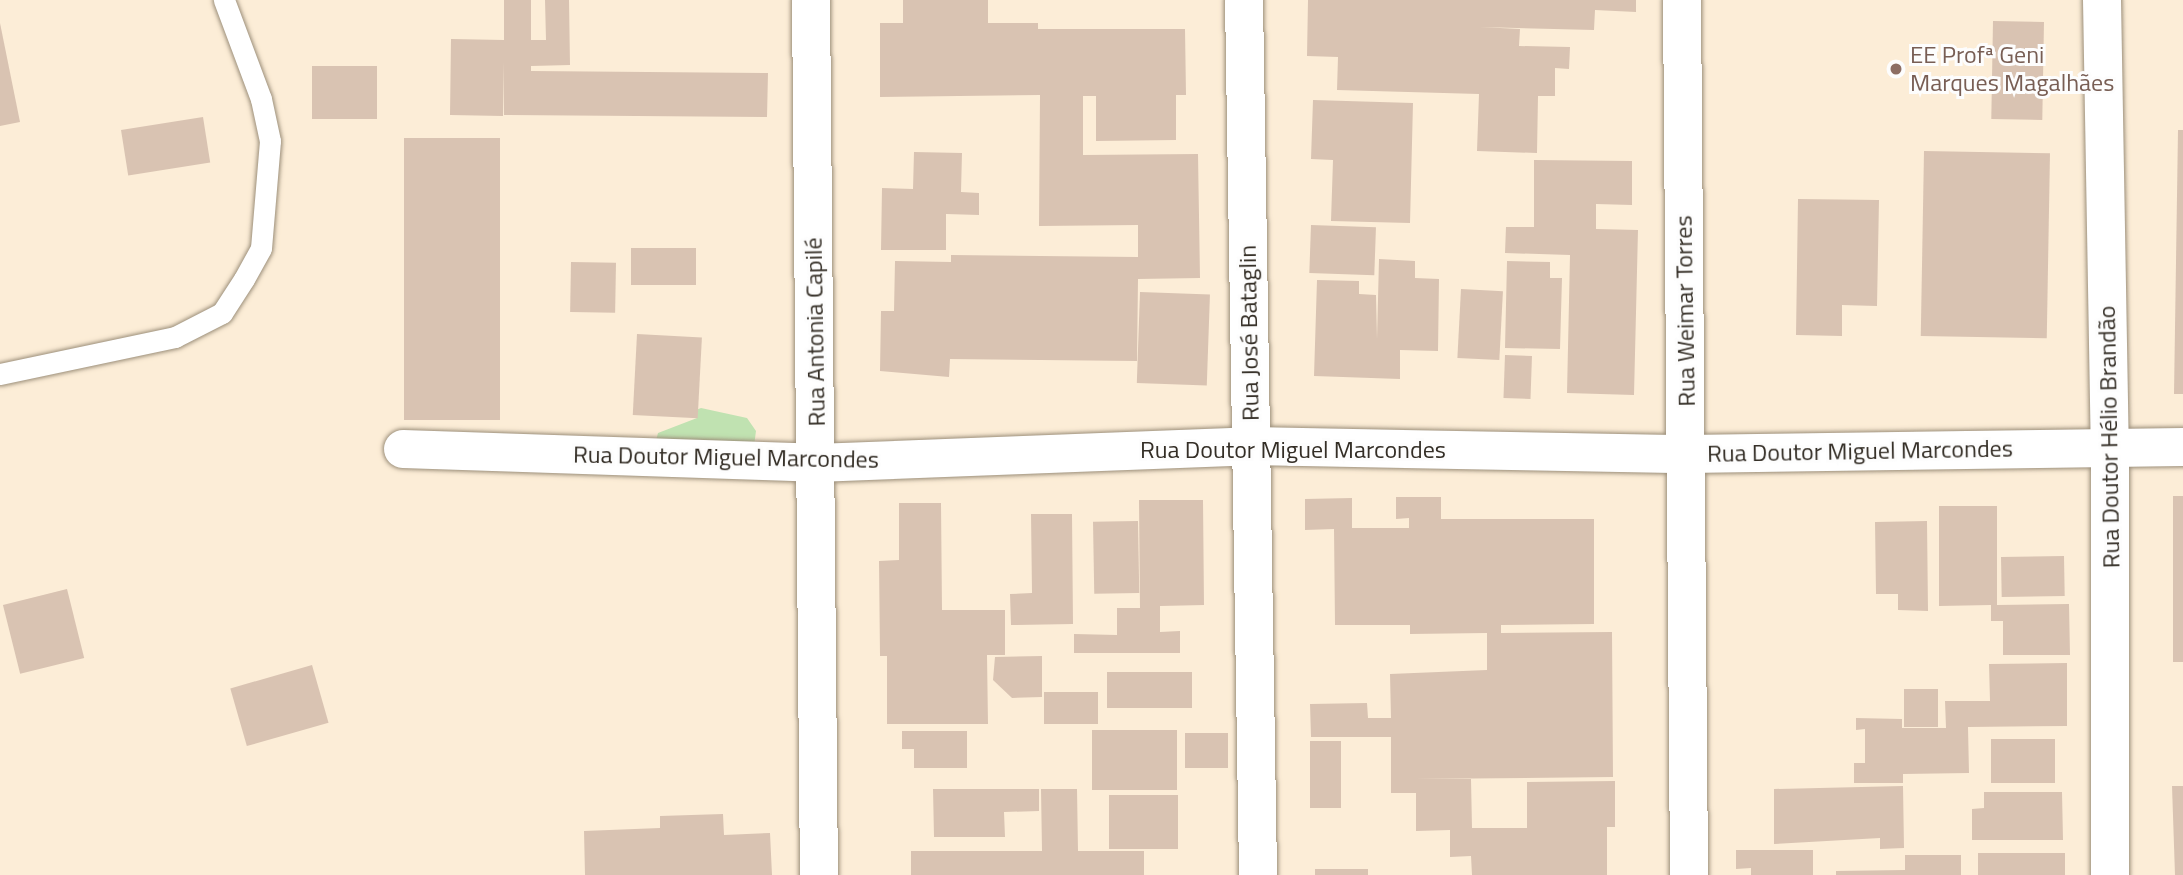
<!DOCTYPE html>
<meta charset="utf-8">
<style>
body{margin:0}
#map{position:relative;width:2183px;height:875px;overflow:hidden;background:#fcedd7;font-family:"Titillium Web",sans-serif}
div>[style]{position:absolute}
.green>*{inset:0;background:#c0e2b1}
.building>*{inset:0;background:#d9c3b2;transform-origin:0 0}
.roads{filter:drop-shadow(0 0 2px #9c8f7a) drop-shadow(0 0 2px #9c8f7a)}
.lane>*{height:21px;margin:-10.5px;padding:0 10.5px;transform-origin:10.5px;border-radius:10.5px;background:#fff}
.street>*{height:38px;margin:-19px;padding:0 19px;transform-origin:19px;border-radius:19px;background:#fff}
.dots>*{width:19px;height:19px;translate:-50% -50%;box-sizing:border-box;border:4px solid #fdfdfd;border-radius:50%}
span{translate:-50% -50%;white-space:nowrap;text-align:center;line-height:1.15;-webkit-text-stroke:6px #fdfdfd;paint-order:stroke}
.education-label{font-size:24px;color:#785e54}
.left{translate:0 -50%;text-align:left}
.street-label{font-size:24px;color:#342e26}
</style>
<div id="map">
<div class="green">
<i style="clip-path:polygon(701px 408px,747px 418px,756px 431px,754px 446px,654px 448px,658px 433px,697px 418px,686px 414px)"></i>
</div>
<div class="building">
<i style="clip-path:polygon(504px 0,531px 0,531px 40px,546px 40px,545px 0,569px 0,570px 65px,531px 66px,531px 71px,768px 73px,767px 117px,504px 115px,504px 62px,503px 116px,450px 115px,451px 39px,504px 40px)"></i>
<i style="clip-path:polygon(903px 0,988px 0,988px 23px,1038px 23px,1038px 29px,1185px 29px,1186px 95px,1176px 95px,1176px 140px,1096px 141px,1096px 96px,1083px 96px,1083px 155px,1198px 154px,1200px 278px,1138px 279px,1137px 361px,950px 359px,949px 377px,880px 371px,881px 311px,894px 311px,895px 261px,951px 262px,951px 255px,1138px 257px,1138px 225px,1039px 226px,1040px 95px,880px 97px,880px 23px,903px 23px)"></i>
<i style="clip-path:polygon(1308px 0,1636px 0,1636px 12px,1595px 10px,1594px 30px,1480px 27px,1520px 29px,1519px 46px,1570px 47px,1569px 69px,1555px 68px,1555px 96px,1538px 96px,1537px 153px,1477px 151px,1479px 94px,1337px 90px,1338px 57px,1307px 56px)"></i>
<i style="left:1993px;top:21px;width:51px;height:98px;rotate:1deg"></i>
<i style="clip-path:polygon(0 23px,20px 122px,0 126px)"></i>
<i style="left:312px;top:66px;width:65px;height:53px"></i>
<i style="clip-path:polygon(1313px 100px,1413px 103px,1410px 223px,1331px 221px,1333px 160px,1311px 159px)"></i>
<i style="left:203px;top:117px;width:46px;height:83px;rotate:81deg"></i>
<i style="clip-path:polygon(2178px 130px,2183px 130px,2183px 394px,2174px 394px)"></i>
<i style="left:404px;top:138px;width:96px;height:282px"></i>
<i style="left:1924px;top:151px;width:126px;height:185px;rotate:1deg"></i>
<i style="clip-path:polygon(914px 152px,962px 153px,961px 192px,979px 193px,979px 215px,946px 214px,946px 250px,881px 250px,882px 188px,913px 189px)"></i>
<i style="clip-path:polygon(1534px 160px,1632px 161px,1632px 205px,1596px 204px,1596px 229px,1638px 230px,1634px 395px,1567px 393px,1570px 255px,1505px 253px,1506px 227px,1534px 227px)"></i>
<i style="clip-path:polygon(1798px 199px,1879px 200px,1877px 306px,1842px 305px,1842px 336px,1796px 335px)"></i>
<i style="left:1311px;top:225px;width:65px;height:48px;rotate:2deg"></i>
<i style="left:631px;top:248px;width:65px;height:37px"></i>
<i style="clip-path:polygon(1379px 259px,1415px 261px,1415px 278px,1439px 279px,1438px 351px,1400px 350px,1400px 379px,1314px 376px,1317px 280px,1359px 281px,1359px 294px,1376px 295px,1377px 339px)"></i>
<i style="clip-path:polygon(1507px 261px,1550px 262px,1550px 278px,1562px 278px,1560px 349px,1505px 348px)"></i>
<i style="left:571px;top:262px;width:45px;height:50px;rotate:1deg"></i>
<i style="left:1461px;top:289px;width:42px;height:69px;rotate:3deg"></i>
<i style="left:1140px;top:292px;width:70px;height:91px;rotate:2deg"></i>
<i style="left:637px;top:334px;width:65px;height:81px;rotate:3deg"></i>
<i style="left:1505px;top:355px;width:27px;height:43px;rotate:2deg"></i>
<i style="left:2173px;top:496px;width:10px;height:166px"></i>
<i style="clip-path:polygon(1396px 497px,1441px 497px,1441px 519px,1594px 519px,1594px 624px,1501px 625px,1501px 633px,1612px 632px,1613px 777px,1415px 779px,1471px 779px,1472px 828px,1527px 828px,1527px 782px,1615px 781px,1615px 827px,1607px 827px,1607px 875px,1472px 875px,1471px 856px,1450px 857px,1450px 830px,1416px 831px,1416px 793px,1391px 793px,1391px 737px,1311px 737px,1310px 704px,1367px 703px,1368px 718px,1391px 718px,1390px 674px,1487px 670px,1487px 633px,1410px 634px,1410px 625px,1335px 625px,1334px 529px,1305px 530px,1305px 499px,1352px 498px,1352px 528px,1409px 528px,1409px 518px,1396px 519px)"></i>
<i style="clip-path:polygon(1139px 500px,1203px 500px,1204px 605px,1160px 606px,1160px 632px,1180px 631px,1180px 653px,1074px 653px,1074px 634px,1117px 635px,1117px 608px,1140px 608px)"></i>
<i style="clip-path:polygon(899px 503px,941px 503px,942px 610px,1005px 610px,1005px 655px,987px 655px,988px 724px,887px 724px,887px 656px,880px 656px,879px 561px,899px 560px)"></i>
<i style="clip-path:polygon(1939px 506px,1997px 506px,1997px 605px,2069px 604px,2070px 655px,2003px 655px,2003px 621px,1991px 621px,1991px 605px,1939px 606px)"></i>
<i style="clip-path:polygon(1031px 514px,1072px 514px,1073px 624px,1011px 625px,1010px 594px,1032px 593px)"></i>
<i style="left:1138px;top:521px;width:72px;height:45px;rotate:89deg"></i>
<i style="clip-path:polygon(1927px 521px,1928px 611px,1898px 610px,1898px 594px,1876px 594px,1875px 522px)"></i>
<i style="left:2064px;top:556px;width:40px;height:63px;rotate:89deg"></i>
<i style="left:67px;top:589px;width:71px;height:66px;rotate:76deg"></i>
<i style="clip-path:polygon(1042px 656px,1042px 697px,1012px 698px,993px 680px,995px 657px)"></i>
<i style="clip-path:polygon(2067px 663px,2067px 726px,1968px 727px,1969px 773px,1903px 774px,1903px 783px,1854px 783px,1854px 763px,1865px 763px,1865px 729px,1856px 730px,1856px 718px,1902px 719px,1902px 728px,1946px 728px,1945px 701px,1990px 701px,1989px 664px)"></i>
<i style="left:312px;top:665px;width:60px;height:85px;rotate:74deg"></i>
<i style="left:1192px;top:672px;width:36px;height:85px;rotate:90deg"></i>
<i style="left:1904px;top:689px;width:34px;height:38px"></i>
<i style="left:1044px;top:692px;width:54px;height:32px"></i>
<i style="left:1092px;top:730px;width:85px;height:60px"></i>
<i style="clip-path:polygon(902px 731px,967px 731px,967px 768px,914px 768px,914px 749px,902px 749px)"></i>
<i style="left:1185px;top:733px;width:43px;height:35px"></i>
<i style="left:2055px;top:739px;width:44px;height:64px;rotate:90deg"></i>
<i style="left:1310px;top:741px;width:31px;height:67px"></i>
<i style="clip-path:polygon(1903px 786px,1904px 848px,1880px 849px,1880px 838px,1774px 844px,1774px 789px)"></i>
<i style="clip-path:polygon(2172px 786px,2183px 786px,2183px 875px,2175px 875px)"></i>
<i style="clip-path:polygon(933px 789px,1039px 789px,1039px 811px,1004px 812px,1005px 837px,934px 837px)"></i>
<i style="clip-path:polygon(1041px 789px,1077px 789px,1078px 851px,1144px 851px,1144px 875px,911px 875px,911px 851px,1042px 851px)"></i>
<i style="clip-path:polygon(1984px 792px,2062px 792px,2063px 840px,1972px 840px,1972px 809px,1984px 808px)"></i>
<i style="left:1178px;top:795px;width:54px;height:69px;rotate:90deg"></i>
<i style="clip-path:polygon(723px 814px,724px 835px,770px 833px,772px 875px,585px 875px,584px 831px,660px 828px,660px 816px)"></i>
<i style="clip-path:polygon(1736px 850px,1813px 850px,1813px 875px,1751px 875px,1751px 868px,1736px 869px)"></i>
<i style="left:2065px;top:853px;width:22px;height:87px;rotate:90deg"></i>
<i style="clip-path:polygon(1905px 855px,1961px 855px,1961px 875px,1836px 875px,1836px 871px,1905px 870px)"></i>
<i style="left:1315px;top:869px;width:53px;height:6px"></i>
</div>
<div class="roads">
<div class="lane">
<i style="left:0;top:374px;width:179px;rotate:-11.9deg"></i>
<i style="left:175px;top:337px;width:53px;rotate:-27.1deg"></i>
<i style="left:222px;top:313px;width:40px;rotate:-57.1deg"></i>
<i style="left:244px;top:279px;width:35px;rotate:-61deg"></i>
<i style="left:261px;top:248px;width:107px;rotate:-85.2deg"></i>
<i style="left:270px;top:141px;width:43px;rotate:-102.1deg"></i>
<i style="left:261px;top:99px;width:106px;rotate:-110.5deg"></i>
</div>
<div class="street">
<i style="left:811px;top:0;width:875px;rotate:89.48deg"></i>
<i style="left:1244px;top:0;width:875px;rotate:89.08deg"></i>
<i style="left:1682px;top:0;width:875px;rotate:89.54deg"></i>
<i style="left:2102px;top:0;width:447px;rotate:89deg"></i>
<i style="left:2110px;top:447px;width:428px;rotate:90deg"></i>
<i style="left:403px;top:449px;width:413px;rotate:1.9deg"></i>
<i style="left:816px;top:463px;width:435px;rotate:-2.2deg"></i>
<i style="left:1251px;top:446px;width:436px;rotate:1.1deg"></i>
<i style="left:1687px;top:454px;width:496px;rotate:-0.8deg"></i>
</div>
</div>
<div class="dots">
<i style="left:1896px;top:69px;background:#8d6e63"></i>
</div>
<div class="education-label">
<span class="left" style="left:1910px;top:69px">EE Profª Geni<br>Marques Magalhães</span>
</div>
<div class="street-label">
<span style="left:1685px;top:311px;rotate:-91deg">Rua Weimar Torres</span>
<span style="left:815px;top:332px;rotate:-91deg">Rua Antonia Capilé</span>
<span style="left:1249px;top:333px;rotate:-91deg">Rua José Bataglin</span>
<span style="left:2109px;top:437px;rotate:-91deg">Rua Doutor Hélio Brandão</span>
<span style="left:1293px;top:450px">Rua Doutor Miguel Marcondes</span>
<span style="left:1860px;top:451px;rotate:-1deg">Rua Doutor Miguel Marcondes</span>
<span style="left:726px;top:457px;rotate:1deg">Rua Doutor Miguel Marcondes</span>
</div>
</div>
